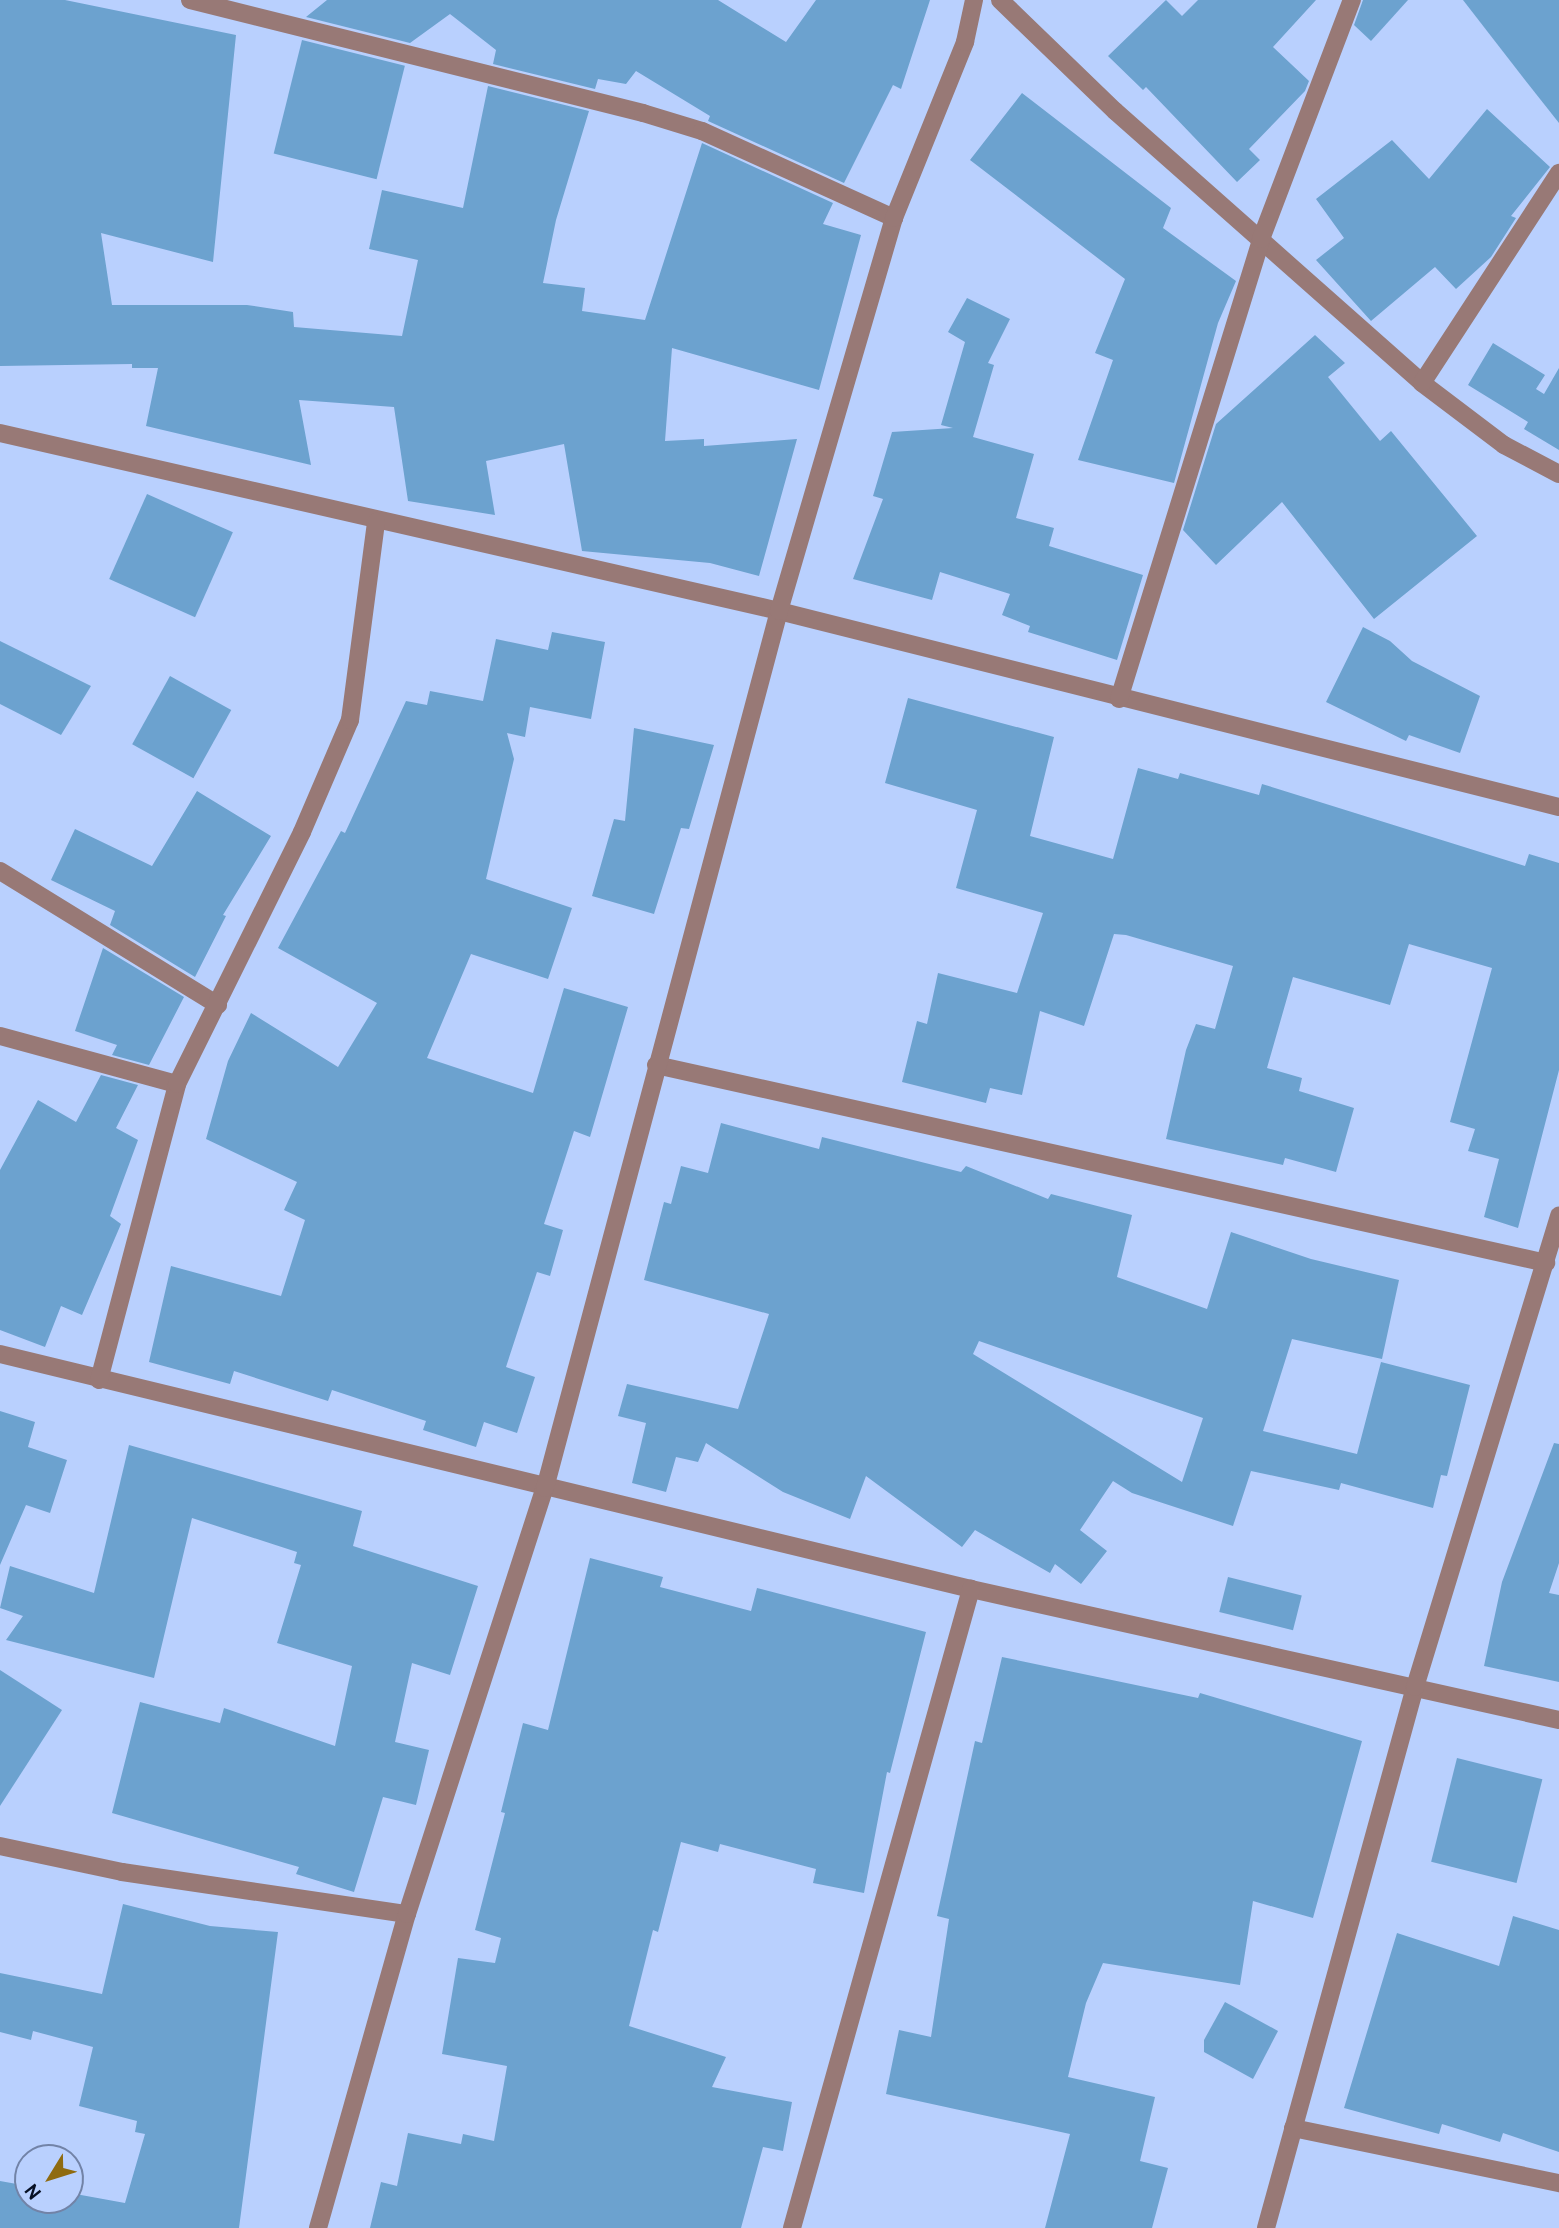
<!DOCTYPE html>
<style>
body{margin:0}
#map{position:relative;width:1559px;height:2228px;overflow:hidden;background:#b9d0fe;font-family:Overpass,sans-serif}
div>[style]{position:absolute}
.building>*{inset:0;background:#6ca2cf;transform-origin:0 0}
.minor>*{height:18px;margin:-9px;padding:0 9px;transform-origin:9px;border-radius:9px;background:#987976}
span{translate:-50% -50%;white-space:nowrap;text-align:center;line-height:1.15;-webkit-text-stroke:7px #b9d0fe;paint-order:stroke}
.north{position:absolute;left:14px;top:2144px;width:70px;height:70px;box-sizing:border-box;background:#b9d0fe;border:2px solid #7283a7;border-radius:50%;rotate:232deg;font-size:19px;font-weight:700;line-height:28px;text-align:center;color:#071024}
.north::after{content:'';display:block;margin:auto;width:24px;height:32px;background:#8f6b10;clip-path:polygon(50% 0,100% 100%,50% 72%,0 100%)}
</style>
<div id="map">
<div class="building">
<i style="clip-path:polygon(0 0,65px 0,236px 35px,213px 262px,101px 233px,112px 305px,247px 305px,293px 312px,294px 327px,402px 336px,418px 260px,369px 249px,382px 190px,463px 208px,488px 86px,589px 111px,556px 220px,543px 283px,585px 288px,582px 311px,645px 320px,702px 143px,833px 203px,823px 224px,861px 235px,819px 390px,672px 348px,665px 441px,704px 439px,704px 446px,797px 439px,759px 576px,710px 563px,582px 551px,564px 444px,486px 461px,495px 515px,408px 501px,394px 407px,299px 400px,311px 465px,146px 426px,158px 368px,132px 368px,132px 364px,0 366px)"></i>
<i style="clip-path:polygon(327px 0,718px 0,786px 42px,816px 0,930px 0,901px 89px,893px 85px,844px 183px,708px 121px,710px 116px,636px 71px,626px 84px,598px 79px,595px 89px,493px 64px,496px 50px,450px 14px,410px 43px,306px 17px)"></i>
<i style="clip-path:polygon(1166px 0,1182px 16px,1198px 0,1316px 0,1273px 47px,1309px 81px,1305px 91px,1249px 149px,1260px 160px,1237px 182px,1146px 87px,1143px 90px,1108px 56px)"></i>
<i style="clip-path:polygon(1363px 0,1408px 0,1371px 41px,1354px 25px)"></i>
<i style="clip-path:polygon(1463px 0,1559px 0,1559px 123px,1525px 80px)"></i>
<i style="left:302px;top:40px;width:106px;height:117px;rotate:14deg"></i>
<i style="clip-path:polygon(1022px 93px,1171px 208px,1163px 228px,1236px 281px,1218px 323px,1174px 483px,1078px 460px,1113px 360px,1095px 353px,1125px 279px,970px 160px)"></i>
<i style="clip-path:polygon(1487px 109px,1550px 167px,1511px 216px,1516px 218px,1491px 257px,1456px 289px,1435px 267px,1371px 321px,1316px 260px,1344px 238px,1316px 199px,1392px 140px,1429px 179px)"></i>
<i style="clip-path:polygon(967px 298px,1010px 319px,988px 363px,994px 365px,973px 437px,1034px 454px,1016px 518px,1054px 528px,1049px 546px,1143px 575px,1117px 660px,1028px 632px,1030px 626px,1002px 615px,1010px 594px,940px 572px,932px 600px,853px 579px,883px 499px,873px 496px,892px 432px,953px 428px,941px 425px,965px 342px,948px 332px)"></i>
<i style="clip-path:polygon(1315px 335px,1345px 363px,1328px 377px,1380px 441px,1391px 431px,1477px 536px,1374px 619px,1282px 502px,1216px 565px,1183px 530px,1216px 424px)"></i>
<i style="clip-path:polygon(1493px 343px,1545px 375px,1536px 389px,1544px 394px,1559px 368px,1559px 450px,1524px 429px,1528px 422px,1468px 385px)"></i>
<i style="left:147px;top:494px;width:94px;height:93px;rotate:24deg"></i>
<i style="clip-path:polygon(1363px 627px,1390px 641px,1412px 661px,1480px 696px,1460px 753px,1409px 735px,1406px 741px,1326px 702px)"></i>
<i style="clip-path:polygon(552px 632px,605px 642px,591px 719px,530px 707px,525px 737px,507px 733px,514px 759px,486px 879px,572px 908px,548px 979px,471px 954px,427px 1058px,533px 1093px,564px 988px,628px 1007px,590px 1137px,574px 1131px,544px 1224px,563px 1230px,550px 1276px,537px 1272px,506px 1367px,535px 1377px,517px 1433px,484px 1422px,476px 1447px,423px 1430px,426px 1421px,332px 1390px,328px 1401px,234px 1371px,230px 1384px,149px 1362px,171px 1266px,281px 1296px,305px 1220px,284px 1210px,297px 1182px,206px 1139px,228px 1061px,251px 1013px,338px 1067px,377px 1003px,278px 948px,341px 831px,345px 833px,406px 701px,427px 705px,430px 691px,483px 701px,496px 639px,548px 650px)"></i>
<i style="clip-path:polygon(0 641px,91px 686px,61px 735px,0 704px)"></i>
<i style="left:170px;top:676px;width:70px;height:78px;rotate:29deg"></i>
<i style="clip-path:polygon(908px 698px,1054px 737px,1030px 836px,1113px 859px,1138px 768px,1178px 779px,1180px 773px,1259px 795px,1262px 784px,1525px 866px,1529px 854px,1559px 863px,1559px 1070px,1518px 1228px,1484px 1217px,1499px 1159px,1468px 1151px,1475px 1129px,1450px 1122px,1492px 968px,1409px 944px,1390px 1005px,1293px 977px,1267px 1068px,1302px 1078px,1299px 1091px,1354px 1108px,1336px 1172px,1285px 1158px,1283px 1165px,1166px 1139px,1186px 1050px,1196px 1024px,1215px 1029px,1233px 966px,1126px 935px,1114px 934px,1084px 1026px,1040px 1011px,1022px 1095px,990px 1088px,986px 1103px,902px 1082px,917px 1021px,927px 1024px,938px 973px,1017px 993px,1043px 913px,956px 888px,977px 810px,885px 783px)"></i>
<i style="clip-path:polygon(634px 728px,714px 745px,689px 829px,681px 828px,654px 914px,592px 896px,614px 819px,625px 821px)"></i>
<i style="clip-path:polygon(197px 791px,271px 836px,223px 915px,226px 916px,195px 977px,110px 925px,115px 911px,51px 880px,75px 829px,152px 866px)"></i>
<i style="clip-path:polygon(103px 948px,184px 997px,149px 1065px,112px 1055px,117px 1045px,75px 1031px)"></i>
<i style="clip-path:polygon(101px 1075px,138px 1085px,116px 1128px,138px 1140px,110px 1216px,121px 1224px,82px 1315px,61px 1306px,45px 1347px,0 1330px,0 1170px,38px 1100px,76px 1122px)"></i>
<i style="clip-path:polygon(evenodd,721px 1123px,819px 1149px,822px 1137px,961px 1172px,966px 1166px,1048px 1199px,1051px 1194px,1132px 1215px,1117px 1277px,1207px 1309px,1231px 1232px,1311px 1259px,1399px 1280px,1382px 1359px,1292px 1339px,1263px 1431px,1357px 1454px,1381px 1362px,1470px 1385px,1447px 1476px,1441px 1475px,1433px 1508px,1341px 1483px,1339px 1490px,1251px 1471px,1233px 1526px,1132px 1493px,1113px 1481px,1080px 1530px,1107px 1551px,1081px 1584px,1055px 1564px,1050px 1573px,975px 1530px,962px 1547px,866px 1476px,850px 1519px,783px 1492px,706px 1443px,698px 1462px,676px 1457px,666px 1492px,632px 1483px,646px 1423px,618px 1416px,627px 1384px,738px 1409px,769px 1314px,644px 1280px,664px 1202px,671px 1204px,681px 1166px,708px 1173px,721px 1123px,979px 1341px,1203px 1418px,1182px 1482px,973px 1354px,979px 1341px)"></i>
<i style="clip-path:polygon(0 1411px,35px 1422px,28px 1447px,67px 1460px,50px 1513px,26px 1505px,0 1565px)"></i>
<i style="clip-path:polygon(1554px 1443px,1559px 1444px,1559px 1563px,1549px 1593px,1559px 1595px,1559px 1682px,1484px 1666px,1502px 1582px)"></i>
<i style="clip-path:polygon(129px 1445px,362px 1511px,353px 1546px,478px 1586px,450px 1675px,412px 1663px,395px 1742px,429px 1750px,416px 1805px,383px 1797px,354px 1892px,296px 1874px,299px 1867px,112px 1813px,140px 1702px,220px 1723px,224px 1708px,335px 1746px,352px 1666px,277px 1643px,301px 1565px,294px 1563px,297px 1552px,192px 1518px,154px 1678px,6px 1640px,23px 1616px,0 1608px,10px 1566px,94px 1593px)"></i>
<i style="clip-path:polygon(590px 1558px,663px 1577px,660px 1587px,751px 1611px,757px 1588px,926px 1632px,890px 1773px,887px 1772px,864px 1893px,813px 1883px,816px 1869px,720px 1844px,718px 1852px,681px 1842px,658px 1932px,653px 1930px,629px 2026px,726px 2057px,712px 2087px,792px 2102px,783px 2151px,763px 2147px,741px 2228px,370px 2228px,381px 2182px,397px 2186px,408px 2133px,461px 2144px,463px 2134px,494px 2141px,507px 2066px,442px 2054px,458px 1958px,495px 1963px,501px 1938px,475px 1930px,505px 1813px,501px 1812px,523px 1723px,548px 1730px)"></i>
<i style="left:1228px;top:1577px;width:76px;height:36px;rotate:14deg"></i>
<i style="clip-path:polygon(1002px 1657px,1198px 1698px,1200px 1693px,1362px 1741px,1313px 1918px,1253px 1901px,1240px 1985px,1103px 1963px,1086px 2003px,1068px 2077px,1155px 2097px,1140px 2161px,1168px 2168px,1152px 2228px,1045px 2228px,1070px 2134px,886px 2094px,899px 2030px,931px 2037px,949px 1919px,937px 1916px,975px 1741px,982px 1743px)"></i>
<i style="clip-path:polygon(0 1670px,62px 1710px,0 1806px)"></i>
<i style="left:1457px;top:1758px;width:88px;height:107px;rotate:14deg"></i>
<i style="clip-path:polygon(123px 1904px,210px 1926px,278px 1932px,239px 2228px,0 2228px,0 2181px,28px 2186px,28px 2200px,70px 2200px,70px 2193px,125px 2203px,145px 2134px,135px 2132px,137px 2121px,79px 2106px,93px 2047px,33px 2031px,31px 2040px,0 2032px,0 1973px,102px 1994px)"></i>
<i style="clip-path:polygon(1513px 1916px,1559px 1930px,1559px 2152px,1503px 2133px,1500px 2142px,1442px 2124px,1439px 2134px,1344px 2108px,1397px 1933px,1499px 1966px)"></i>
<i style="clip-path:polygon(1225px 2002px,1278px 2031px,1253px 2079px,1204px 2052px,1204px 2040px)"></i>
</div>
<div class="minor">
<i style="left:190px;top:0;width:467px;rotate:14deg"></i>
<i style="left:643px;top:113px;width:62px;rotate:17deg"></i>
<i style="left:702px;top:131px;width:211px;rotate:24.4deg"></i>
<i style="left:1000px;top:0;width:160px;rotate:44deg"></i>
<i style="left:1115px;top:111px;width:410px;rotate:41.5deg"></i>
<i style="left:1422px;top:383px;width:103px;rotate:37.1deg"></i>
<i style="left:1504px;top:445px;width:62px;rotate:27.8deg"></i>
<i style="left:1422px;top:383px;width:251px;rotate:-56.9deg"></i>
<i style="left:0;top:433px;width:799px;rotate:12.87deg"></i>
<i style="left:779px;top:611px;width:804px;rotate:14.11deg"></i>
<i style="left:1119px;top:699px;width:481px;rotate:-72.8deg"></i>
<i style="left:1261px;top:239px;width:256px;rotate:-69.2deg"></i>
<i style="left:0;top:871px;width:256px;rotate:31.6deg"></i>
<i style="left:0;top:1036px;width:183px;rotate:15.2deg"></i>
<i style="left:656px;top:1065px;width:912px;rotate:12.54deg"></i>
<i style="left:0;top:1354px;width:999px;rotate:13.61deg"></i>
<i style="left:971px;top:1589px;width:602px;rotate:12.56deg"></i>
<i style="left:99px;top:1380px;width:306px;rotate:-75.2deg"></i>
<i style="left:177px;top:1084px;width:281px;rotate:-63.6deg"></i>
<i style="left:302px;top:832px;width:122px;rotate:-66.8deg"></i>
<i style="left:350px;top:720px;width:200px;rotate:-82.5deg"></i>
<i style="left:0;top:1846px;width:125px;rotate:12deg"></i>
<i style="left:122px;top:1872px;width:288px;rotate:8.4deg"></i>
<i style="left:1293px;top:2128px;width:272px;rotate:11.7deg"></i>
<i style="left:318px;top:2228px;width:326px;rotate:-74.2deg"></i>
<i style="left:407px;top:1914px;width:448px;rotate:-72.1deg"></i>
<i style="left:545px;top:1488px;width:908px;rotate:-75.06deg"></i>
<i style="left:779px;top:611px;width:409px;rotate:-73.7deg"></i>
<i style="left:894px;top:218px;width:190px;rotate:-68deg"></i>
<i style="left:965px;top:42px;width:43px;rotate:-77.9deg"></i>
<i style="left:792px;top:2228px;width:664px;rotate:-74.35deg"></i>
<i style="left:1266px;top:2228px;width:561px;rotate:-74.6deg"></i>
<i style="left:1415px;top:1687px;width:493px;rotate:-73deg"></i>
</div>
<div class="north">N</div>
</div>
